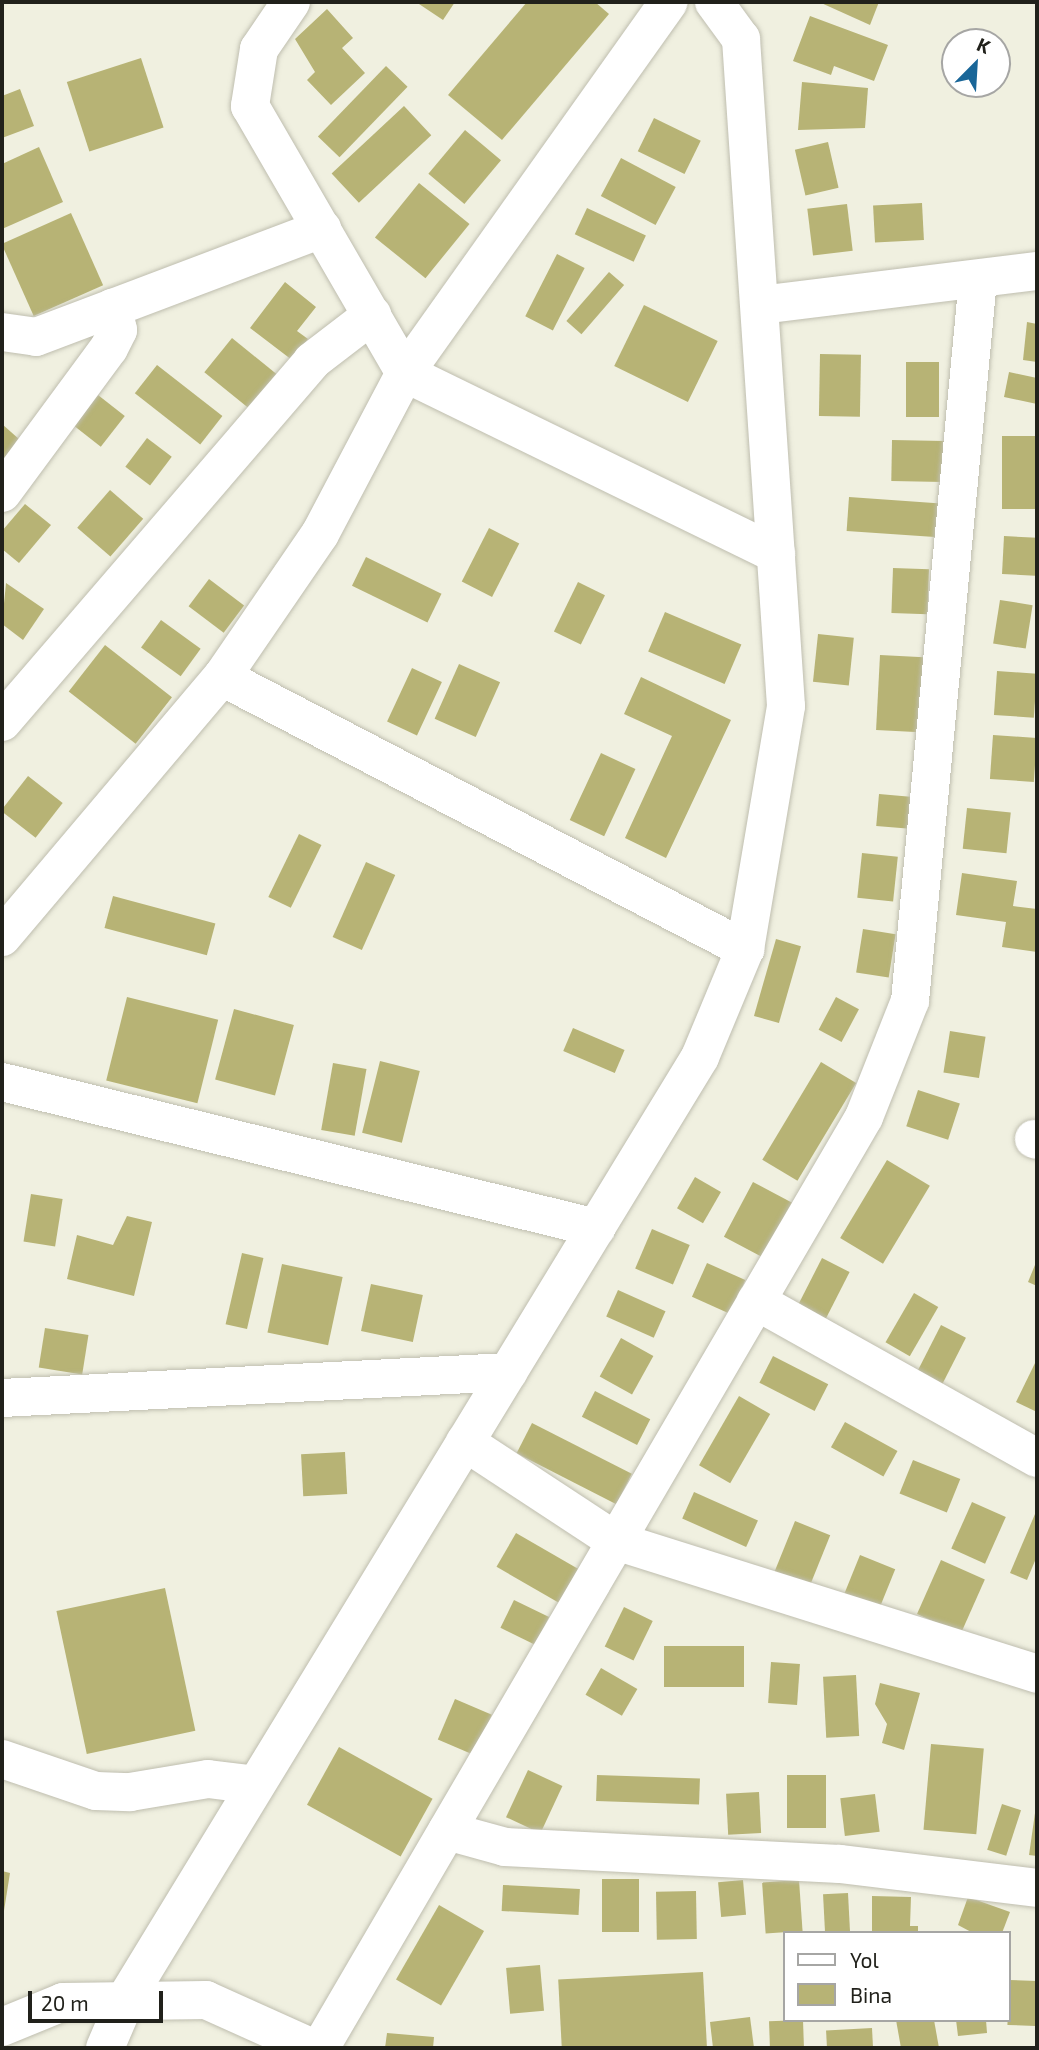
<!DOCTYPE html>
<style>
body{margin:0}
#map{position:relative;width:1039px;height:2050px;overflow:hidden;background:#f0f0e0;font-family:"Exo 2",sans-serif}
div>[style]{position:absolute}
.building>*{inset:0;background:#b7b375;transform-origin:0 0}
.roads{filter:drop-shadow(0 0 2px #bfbeaf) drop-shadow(0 0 2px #bfbeaf)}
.minor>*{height:38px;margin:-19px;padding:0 19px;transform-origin:19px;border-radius:19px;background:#fff}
span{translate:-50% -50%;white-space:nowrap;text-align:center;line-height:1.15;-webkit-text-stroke:5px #fff;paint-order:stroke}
.frame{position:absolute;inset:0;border:4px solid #21211b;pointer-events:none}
.legend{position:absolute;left:783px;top:1931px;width:228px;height:91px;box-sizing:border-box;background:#fff;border:2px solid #a6a6a4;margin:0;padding:9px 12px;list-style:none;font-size:21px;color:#21211b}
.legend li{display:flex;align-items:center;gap:14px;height:35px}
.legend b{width:35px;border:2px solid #a6a6a4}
.north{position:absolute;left:941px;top:28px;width:70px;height:70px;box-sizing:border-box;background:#fff;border:2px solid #a6a6a4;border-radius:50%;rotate:24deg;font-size:19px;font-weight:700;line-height:28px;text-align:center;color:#21211b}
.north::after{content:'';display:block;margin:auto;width:24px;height:32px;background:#196698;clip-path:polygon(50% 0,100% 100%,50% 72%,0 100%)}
.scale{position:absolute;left:28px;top:1991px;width:135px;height:32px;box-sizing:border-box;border:4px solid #21211b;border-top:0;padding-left:9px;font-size:21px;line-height:24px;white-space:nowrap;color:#21211b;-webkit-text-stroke:5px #fff;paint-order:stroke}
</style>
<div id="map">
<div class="building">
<i style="clip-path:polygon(416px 2px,455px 2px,443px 20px)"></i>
<i style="clip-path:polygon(527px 2px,595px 2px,609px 14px,502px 140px,448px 95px)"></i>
<i style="clip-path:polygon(819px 2px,879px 2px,870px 25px)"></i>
<i style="clip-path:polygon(327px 9px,353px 38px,342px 48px,365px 73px,331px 105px,307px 80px,315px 72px,295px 39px)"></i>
<i style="clip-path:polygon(810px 16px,888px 45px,874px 81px,834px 66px,831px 75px,793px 61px)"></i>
<i style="left:141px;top:58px;width:73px;height:78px;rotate:72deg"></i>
<i style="left:386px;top:66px;width:30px;height:98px;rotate:44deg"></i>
<i style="clip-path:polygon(802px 82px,868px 88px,865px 128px,798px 130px)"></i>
<i style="clip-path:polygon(20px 89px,34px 126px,2px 138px,2px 96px)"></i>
<i style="left:404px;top:106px;width:40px;height:99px;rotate:47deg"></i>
<i style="left:654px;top:118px;width:52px;height:37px;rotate:26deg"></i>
<i style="left:465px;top:130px;width:47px;height:57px;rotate:40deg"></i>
<i style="left:828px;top:142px;width:47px;height:34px;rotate:77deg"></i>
<i style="clip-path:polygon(39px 147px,63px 202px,2px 229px,2px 164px)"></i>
<i style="left:621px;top:158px;width:62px;height:43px;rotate:28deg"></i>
<i style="left:419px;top:183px;width:65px;height:70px;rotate:39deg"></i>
<i style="left:922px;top:203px;width:37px;height:49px;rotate:87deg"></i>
<i style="left:847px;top:204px;width:47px;height:40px;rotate:83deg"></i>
<i style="left:587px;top:208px;width:65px;height:29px;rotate:25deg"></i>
<i style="left:71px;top:213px;width:79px;height:76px;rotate:66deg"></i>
<i style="left:557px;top:254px;width:31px;height:70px;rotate:27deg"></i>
<i style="left:609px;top:272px;width:20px;height:65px;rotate:41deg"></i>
<i style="clip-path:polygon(285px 282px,316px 307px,297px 331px,308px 339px,292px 360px,250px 328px)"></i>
<i style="left:644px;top:305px;width:82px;height:68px;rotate:26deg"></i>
<i style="clip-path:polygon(1027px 322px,1037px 324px,1037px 362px,1023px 360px)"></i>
<i style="left:232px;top:338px;width:60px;height:44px;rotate:39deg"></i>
<i style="left:820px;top:354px;width:41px;height:62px;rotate:1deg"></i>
<i style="left:906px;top:362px;width:33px;height:55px"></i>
<i style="left:157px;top:365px;width:83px;height:36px;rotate:38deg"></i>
<i style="clip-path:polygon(1009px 372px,1037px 378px,1037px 404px,1004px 397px)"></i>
<i style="left:98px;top:395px;width:34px;height:39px;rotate:38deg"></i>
<i style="clip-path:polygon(2px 424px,20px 440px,2px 461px)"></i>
<i style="left:1002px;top:436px;width:35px;height:73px"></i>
<i style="left:147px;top:438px;width:31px;height:36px;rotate:37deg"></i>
<i style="left:892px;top:440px;width:52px;height:41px;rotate:1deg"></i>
<i style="left:110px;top:490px;width:44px;height:50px;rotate:41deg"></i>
<i style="left:849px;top:497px;width:92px;height:34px;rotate:4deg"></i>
<i style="clip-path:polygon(25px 504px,51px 525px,19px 563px,2px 549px,2px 531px)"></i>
<i style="left:489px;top:528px;width:34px;height:60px;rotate:27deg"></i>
<i style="left:1004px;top:536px;width:33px;height:38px;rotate:3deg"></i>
<i style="left:366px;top:557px;width:84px;height:32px;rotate:26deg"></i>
<i style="left:893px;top:568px;width:36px;height:45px;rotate:2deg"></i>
<i style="left:209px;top:579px;width:44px;height:34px;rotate:37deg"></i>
<i style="left:578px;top:582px;width:30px;height:55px;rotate:26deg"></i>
<i style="clip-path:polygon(6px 583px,44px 609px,23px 640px,2px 624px)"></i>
<i style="left:1000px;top:600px;width:33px;height:44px;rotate:9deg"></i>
<i style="left:665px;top:612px;width:83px;height:43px;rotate:23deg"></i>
<i style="left:161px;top:620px;width:49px;height:34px;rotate:36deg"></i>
<i style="left:818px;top:634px;width:36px;height:48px;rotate:6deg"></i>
<i style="left:105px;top:645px;width:85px;height:59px;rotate:38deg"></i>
<i style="left:880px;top:655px;width:44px;height:75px;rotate:3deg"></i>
<i style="left:459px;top:664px;width:45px;height:60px;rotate:24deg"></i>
<i style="left:412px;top:668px;width:33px;height:59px;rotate:25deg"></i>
<i style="left:997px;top:671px;width:40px;height:44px;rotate:4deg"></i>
<i style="clip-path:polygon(641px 677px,731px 720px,666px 858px,625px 838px,672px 736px,624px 714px)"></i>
<i style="left:993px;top:735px;width:44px;height:44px;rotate:4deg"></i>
<i style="left:601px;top:753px;width:38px;height:74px;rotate:25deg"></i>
<i style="left:28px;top:776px;width:44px;height:44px;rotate:38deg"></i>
<i style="left:879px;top:794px;width:37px;height:32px;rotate:5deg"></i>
<i style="left:967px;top:808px;width:44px;height:41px;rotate:6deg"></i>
<i style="left:299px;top:834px;width:25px;height:70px;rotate:26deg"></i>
<i style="left:862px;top:853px;width:36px;height:45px;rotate:6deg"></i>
<i style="left:366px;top:862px;width:32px;height:82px;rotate:24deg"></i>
<i style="clip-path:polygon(962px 873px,1017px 881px,1013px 906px,1037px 909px,1037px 952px,1002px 947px,1006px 922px,956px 915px)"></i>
<i style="left:113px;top:896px;width:106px;height:33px;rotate:15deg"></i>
<i style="left:863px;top:929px;width:33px;height:44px;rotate:9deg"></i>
<i style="left:776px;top:939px;width:26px;height:80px;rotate:16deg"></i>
<i style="left:127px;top:997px;width:94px;height:86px;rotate:14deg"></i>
<i style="left:836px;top:997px;width:26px;height:37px;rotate:28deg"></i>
<i style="left:234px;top:1009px;width:62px;height:73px;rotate:15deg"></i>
<i style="left:573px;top:1028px;width:56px;height:25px;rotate:23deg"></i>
<i style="left:950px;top:1031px;width:36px;height:42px;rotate:9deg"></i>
<i style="left:380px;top:1061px;width:41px;height:74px;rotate:14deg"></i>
<i style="left:821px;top:1062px;width:41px;height:114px;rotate:31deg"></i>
<i style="left:333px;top:1063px;width:34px;height:68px;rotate:10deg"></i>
<i style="left:918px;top:1090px;width:44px;height:38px;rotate:18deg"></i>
<i style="left:887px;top:1160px;width:50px;height:91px;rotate:31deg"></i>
<i style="left:695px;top:1177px;width:30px;height:36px;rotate:30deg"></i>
<i style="left:753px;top:1182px;width:47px;height:62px;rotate:28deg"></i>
<i style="left:31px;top:1194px;width:32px;height:48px;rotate:9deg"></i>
<i style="clip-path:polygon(127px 1216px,152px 1222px,134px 1296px,67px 1279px,77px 1235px,113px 1245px)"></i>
<i style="left:652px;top:1229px;width:41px;height:43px;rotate:23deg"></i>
<i style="left:242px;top:1253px;width:22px;height:73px;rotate:13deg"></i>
<i style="left:822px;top:1258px;width:31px;height:55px;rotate:27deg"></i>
<i style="clip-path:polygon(1037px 1260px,1037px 1286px,1028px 1282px)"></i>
<i style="left:707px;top:1263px;width:42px;height:37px;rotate:24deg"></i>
<i style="left:282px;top:1264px;width:62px;height:70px;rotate:12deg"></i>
<i style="left:371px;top:1284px;width:53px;height:48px;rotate:12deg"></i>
<i style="left:618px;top:1290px;width:52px;height:29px;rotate:24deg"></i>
<i style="left:914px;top:1293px;width:28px;height:57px;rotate:30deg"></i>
<i style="left:941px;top:1325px;width:28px;height:57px;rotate:27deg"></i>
<i style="left:45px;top:1328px;width:44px;height:40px;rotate:9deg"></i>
<i style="left:621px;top:1338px;width:37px;height:44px;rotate:29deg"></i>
<i style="left:773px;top:1356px;width:62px;height:30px;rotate:27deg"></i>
<i style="clip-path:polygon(1037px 1359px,1037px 1412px,1016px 1402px)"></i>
<i style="left:595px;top:1391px;width:62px;height:29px;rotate:27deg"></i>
<i style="left:739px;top:1396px;width:36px;height:80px;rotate:30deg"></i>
<i style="left:845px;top:1422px;width:60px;height:29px;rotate:29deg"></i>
<i style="left:532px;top:1423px;width:112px;height:34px;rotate:27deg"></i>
<i style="left:345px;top:1452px;width:42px;height:44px;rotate:87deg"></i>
<i style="left:913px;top:1460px;width:51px;height:36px;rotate:22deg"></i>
<i style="left:694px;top:1492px;width:70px;height:29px;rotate:24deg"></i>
<i style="left:972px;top:1502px;width:37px;height:51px;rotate:24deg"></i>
<i style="clip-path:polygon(1035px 1514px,1037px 1556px,1027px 1580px,1010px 1573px)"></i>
<i style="left:795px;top:1521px;width:38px;height:59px;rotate:22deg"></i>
<i style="left:516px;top:1533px;width:75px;height:39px;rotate:30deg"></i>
<i style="left:860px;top:1555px;width:38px;height:57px;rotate:22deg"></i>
<i style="left:941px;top:1560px;width:48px;height:59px;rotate:24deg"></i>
<i style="left:165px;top:1588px;width:146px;height:111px;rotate:78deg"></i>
<i style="left:514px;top:1600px;width:39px;height:31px;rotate:26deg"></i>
<i style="left:624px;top:1607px;width:32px;height:44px;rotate:26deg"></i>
<i style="left:664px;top:1646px;width:80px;height:41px"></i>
<i style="left:771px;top:1662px;width:29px;height:41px;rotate:4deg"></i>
<i style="left:601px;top:1668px;width:42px;height:31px;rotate:30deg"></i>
<i style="left:856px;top:1675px;width:61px;height:33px;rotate:87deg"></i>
<i style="clip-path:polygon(880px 1683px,920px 1693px,904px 1750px,882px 1743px,887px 1724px,875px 1704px)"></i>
<i style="left:455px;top:1699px;width:40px;height:44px;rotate:23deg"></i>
<i style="left:931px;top:1744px;width:53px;height:86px;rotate:5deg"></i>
<i style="left:339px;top:1747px;width:107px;height:66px;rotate:29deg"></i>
<i style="left:528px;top:1770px;width:38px;height:52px;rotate:25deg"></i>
<i style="left:597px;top:1775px;width:103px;height:26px;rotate:2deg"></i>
<i style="left:787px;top:1775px;width:39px;height:53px"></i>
<i style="left:759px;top:1792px;width:41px;height:33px;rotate:87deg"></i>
<i style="left:875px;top:1794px;width:38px;height:35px;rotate:83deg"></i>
<i style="left:1002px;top:1804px;width:20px;height:48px;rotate:18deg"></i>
<i style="clip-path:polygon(1036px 1806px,1037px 1806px,1037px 1856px,1029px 1855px)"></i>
<i style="clip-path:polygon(2px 1871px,10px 1873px,3px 1917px,2px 1917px)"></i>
<i style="left:602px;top:1879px;width:37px;height:53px"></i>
<i style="left:743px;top:1880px;width:35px;height:25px;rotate:85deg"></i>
<i style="left:799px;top:1880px;width:51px;height:37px;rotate:86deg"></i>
<i style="left:503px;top:1885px;width:77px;height:26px;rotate:3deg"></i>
<i style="left:696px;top:1891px;width:48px;height:40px;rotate:89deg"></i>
<i style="left:848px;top:1893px;width:40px;height:25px;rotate:87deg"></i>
<i style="clip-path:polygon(872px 1896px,911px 1897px,910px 1926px,918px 1926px,918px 1933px,872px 1933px)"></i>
<i style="clip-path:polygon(968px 1897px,1010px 1912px,1002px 1933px,973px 1933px,958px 1925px)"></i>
<i style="left:439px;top:1905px;width:52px;height:86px;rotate:30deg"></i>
<i style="left:540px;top:1965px;width:46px;height:34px;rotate:85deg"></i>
<i style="left:703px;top:1972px;width:76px;height:145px;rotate:87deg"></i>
<i style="left:1009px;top:1980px;width:28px;height:45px;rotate:2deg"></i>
<i style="clip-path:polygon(750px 2017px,754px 2048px,713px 2048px,710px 2022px)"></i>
<i style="left:803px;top:2020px;width:28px;height:34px;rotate:88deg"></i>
<i style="clip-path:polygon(896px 2020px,934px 2020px,939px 2048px,901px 2048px)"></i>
<i style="clip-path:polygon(956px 2020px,986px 2020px,987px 2033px,958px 2036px)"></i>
<i style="left:872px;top:2028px;width:20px;height:46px;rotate:87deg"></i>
<i style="clip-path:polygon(387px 2033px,434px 2037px,433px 2048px,385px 2048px)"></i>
</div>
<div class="roads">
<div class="minor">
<i style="left:291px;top:2px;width:57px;rotate:124.2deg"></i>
<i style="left:259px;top:49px;width:58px;rotate:99deg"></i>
<i style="left:250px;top:106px;width:309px;rotate:59.9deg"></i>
<i style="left:405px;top:373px;width:413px;rotate:26deg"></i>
<i style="left:760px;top:305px;width:279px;rotate:-7deg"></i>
<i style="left:2px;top:332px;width:34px;rotate:8deg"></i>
<i style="left:36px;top:337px;width:306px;rotate:-20.7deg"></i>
<i style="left:2px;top:493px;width:180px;rotate:-53.6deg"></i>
<i style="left:109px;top:348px;width:20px;rotate:-63deg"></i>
<i style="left:118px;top:330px;width:23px;rotate:-103deg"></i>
<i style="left:222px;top:677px;width:590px;rotate:27.48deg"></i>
<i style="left:2px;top:722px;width:476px;rotate:-49.3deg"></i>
<i style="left:312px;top:361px;width:76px;rotate:-37.5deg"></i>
<i style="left:2px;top:937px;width:341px;rotate:-49.8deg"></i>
<i style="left:222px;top:677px;width:173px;rotate:-55.6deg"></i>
<i style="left:320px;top:534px;width:182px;rotate:-62.2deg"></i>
<i style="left:405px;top:373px;width:455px;rotate:-54.6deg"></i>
<i style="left:2px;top:1082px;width:612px;rotate:13.81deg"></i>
<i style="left:1034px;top:1139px;width:3px;rotate:18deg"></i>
<i style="left:756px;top:1301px;width:322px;rotate:29.2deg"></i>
<i style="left:2px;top:1398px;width:507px;rotate:-2.94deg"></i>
<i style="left:465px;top:1442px;width:181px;rotate:33.3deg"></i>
<i style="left:616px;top:1541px;width:442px;rotate:17.5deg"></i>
<i style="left:2px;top:1759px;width:99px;rotate:18.8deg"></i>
<i style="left:96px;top:1791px;width:34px;rotate:2deg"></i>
<i style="left:130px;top:1792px;width:79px;rotate:-9.5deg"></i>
<i style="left:208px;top:1779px;width:48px;rotate:7.1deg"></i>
<i style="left:447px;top:1831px;width:60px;rotate:15.4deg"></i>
<i style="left:505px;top:1847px;width:335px;rotate:2.9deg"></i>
<i style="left:840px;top:1864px;width:198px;rotate:6.9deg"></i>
<i style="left:2px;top:2027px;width:66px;rotate:-22.3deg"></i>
<i style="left:63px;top:2002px;width:143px;rotate:-0.8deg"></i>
<i style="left:206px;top:2000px;width:117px;rotate:24.2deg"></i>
<i style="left:105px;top:2048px;width:56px;rotate:-66.7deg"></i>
<i style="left:127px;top:1997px;width:1101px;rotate:-58.63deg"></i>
<i style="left:700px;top:1057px;width:117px;rotate:-67.4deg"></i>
<i style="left:745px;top:949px;width:246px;rotate:-80.4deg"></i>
<i style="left:786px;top:706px;width:669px;rotate:-93.86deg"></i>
<i style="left:741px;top:39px;width:46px;rotate:-126.1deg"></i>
<i style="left:320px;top:2048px;width:1078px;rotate:-59.7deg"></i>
<i style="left:864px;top:1117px;width:125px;rotate:-68.4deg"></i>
<i style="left:910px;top:1001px;width:725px;rotate:-84.62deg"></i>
</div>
</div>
<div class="frame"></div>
<ul class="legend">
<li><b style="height:9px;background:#fff"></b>Yol</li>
<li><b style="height:19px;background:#b7b375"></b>Bina</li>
</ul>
<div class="north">K</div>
<div class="scale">20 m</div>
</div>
